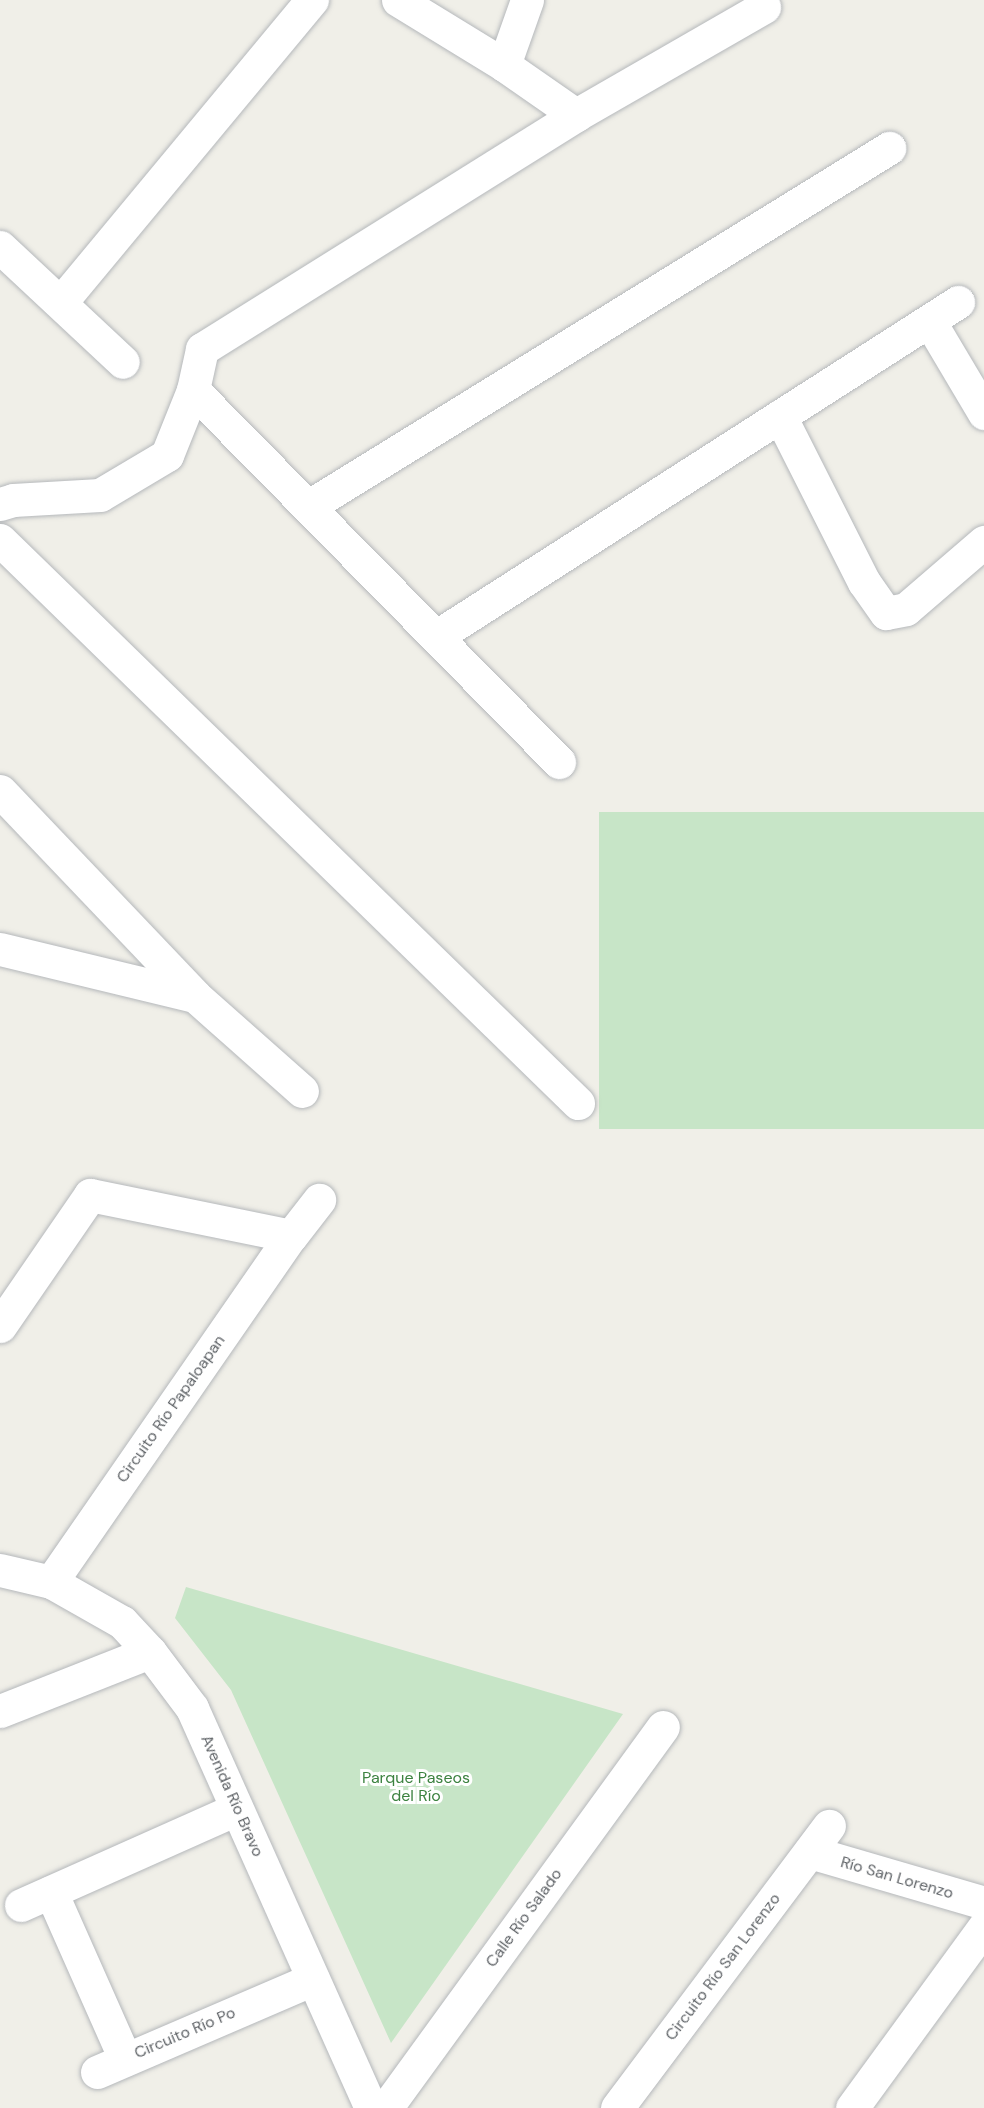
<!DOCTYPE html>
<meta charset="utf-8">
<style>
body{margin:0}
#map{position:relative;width:984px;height:2108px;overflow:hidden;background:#f0efe8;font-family:"DM Sans",sans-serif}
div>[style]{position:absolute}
.green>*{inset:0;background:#c7e5c7;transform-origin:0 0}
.roads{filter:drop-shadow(0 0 2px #b5b8bb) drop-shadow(0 0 2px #b5b8bb)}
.street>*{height:33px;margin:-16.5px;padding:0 16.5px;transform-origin:16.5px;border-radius:16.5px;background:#fff}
.secondary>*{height:33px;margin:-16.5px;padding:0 16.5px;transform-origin:16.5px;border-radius:16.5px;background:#fff}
span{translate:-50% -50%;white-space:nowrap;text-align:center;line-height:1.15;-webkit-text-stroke:6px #fff;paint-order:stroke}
.street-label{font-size:16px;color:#5f6367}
.park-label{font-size:16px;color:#3c8240}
</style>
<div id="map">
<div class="green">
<i style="left:984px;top:812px;width:317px;height:385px;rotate:90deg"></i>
<i style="clip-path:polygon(186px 1587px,623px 1714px,391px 2043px,231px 1690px,175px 1618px)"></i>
</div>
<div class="roads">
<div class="street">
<i style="left:398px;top:0;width:124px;rotate:31.5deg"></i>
<i style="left:504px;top:65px;width:88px;rotate:34.8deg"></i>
<i style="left:504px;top:65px;width:69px;rotate:-70.5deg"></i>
<i style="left:0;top:247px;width:168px;rotate:43.1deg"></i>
<i style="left:61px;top:302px;width:393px;rotate:-50.3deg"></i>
<i style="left:930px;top:322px;width:106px;rotate:59.3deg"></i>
<i style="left:193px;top:390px;width:522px;rotate:45.47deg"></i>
<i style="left:780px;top:416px;width:186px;rotate:63.2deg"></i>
<i style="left:864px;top:582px;width:38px;rotate:55deg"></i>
<i style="left:886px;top:613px;width:20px;rotate:-11deg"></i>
<i style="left:906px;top:609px;width:103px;rotate:-40.7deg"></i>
<i style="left:0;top:504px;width:14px;rotate:-17deg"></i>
<i style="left:13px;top:500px;width:87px;rotate:-3.3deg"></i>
<i style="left:100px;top:495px;width:78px;rotate:-30.8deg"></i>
<i style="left:167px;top:455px;width:70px;rotate:-68.2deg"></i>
<i style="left:193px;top:390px;width:42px;rotate:-77.6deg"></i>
<i style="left:202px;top:349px;width:441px;rotate:-32deg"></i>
<i style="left:576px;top:115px;width:217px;rotate:-29.9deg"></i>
<i style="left:309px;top:506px;width:682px;rotate:-31.68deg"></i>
<i style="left:0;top:540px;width:807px;rotate:44.25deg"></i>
<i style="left:437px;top:636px;width:619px;rotate:-32.66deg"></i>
<i style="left:0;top:791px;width:283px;rotate:46.4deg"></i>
<i style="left:195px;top:996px;width:143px;rotate:41.6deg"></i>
<i style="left:0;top:949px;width:201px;rotate:13.6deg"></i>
<i style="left:0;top:1326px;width:159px;rotate:-55.5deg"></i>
<i style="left:90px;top:1195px;width:205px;rotate:11.5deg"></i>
<i style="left:51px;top:1582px;width:421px;rotate:-55.3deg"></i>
<i style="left:291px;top:1236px;width:46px;rotate:-52.1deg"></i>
<i style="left:0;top:1711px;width:161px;rotate:-21.5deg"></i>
<i style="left:810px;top:1852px;width:181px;rotate:16.3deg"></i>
<i style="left:51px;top:1892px;width:183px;rotate:66.1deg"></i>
<i style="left:21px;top:1905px;width:236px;rotate:-24deg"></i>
<i style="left:97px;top:2072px;width:235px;rotate:-23.3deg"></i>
<i style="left:386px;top:2108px;width:471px;rotate:-54deg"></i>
<i style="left:617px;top:2108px;width:353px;rotate:-53.1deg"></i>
<i style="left:852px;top:2108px;width:224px;rotate:-53.9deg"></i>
</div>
<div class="secondary">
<i style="left:0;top:1570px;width:52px;rotate:13.2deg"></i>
<i style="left:51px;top:1582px;width:81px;rotate:29.4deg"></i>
<i style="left:122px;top:1622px;width:41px;rotate:47deg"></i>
<i style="left:150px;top:1652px;width:70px;rotate:53.1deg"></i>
<i style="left:192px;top:1708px;width:438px;rotate:65.9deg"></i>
</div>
</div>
<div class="street-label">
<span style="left:171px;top:1409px;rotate:-55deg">Circuito Río Papaloapan</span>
<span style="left:232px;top:1796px;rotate:66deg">Avenida Río Bravo</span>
<span style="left:897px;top:1878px;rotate:16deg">Río San Lorenzo</span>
<span style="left:524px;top:1918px;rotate:-54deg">Calle Río Salado</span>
<span style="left:723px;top:1967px;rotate:-53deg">Circuito Río San Lorenzo</span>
<span style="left:185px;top:2033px;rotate:-23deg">Circuito Río Po</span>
</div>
<div class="park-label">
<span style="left:416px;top:1787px">Parque Paseos<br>del Río</span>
</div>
</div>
